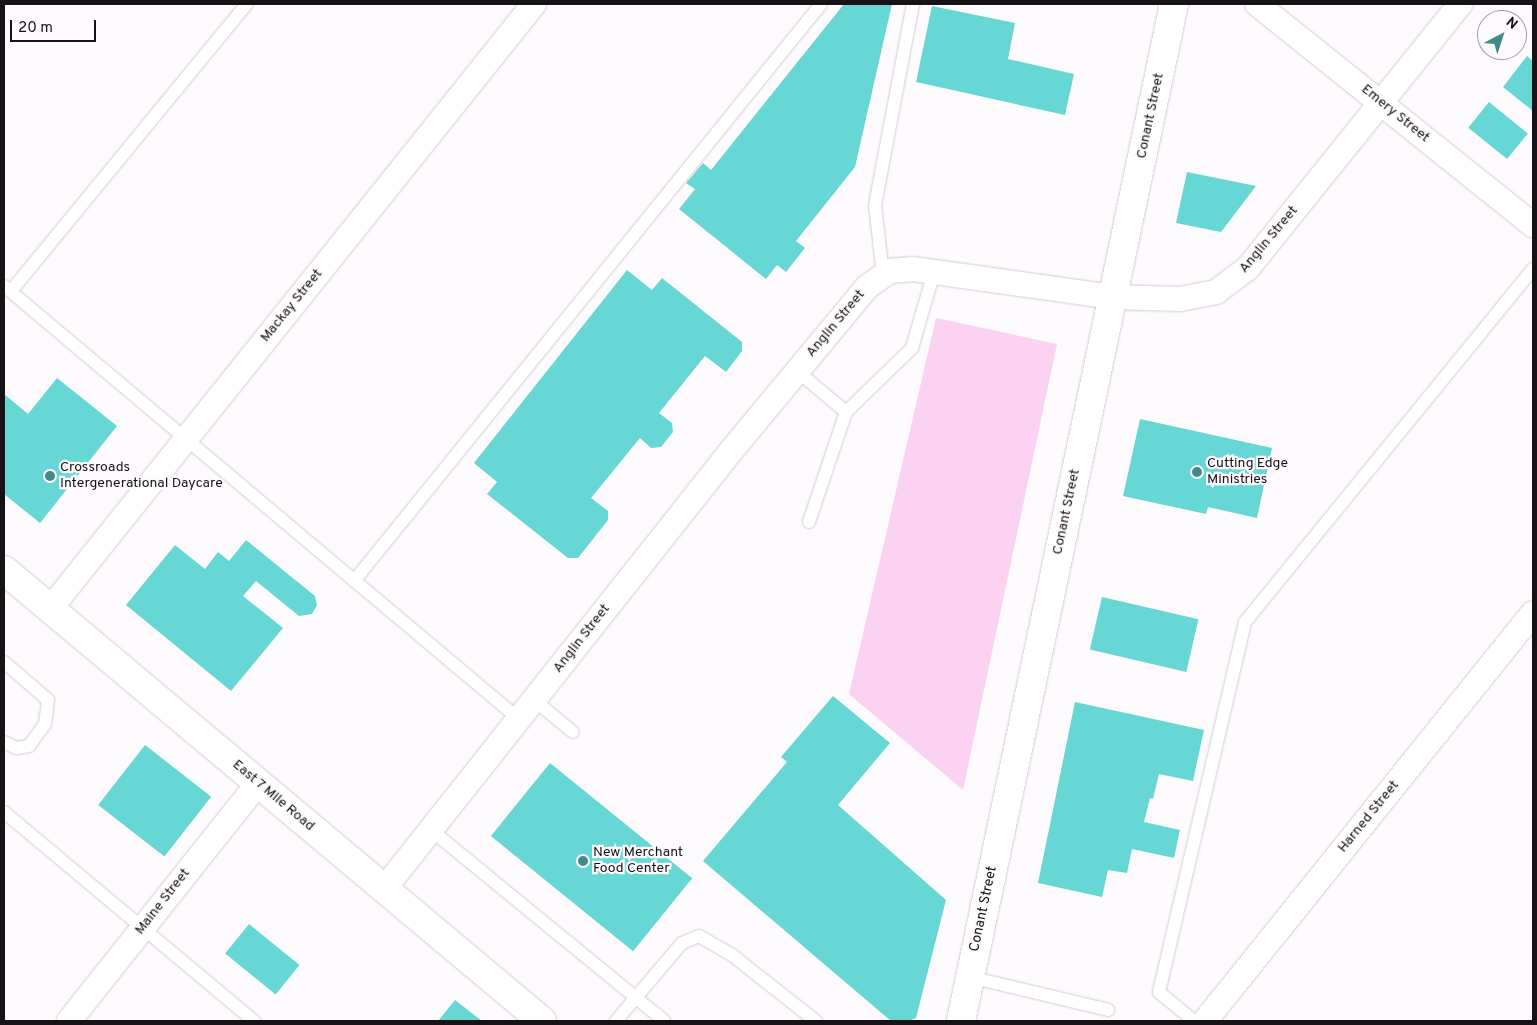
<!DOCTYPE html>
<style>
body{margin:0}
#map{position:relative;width:1537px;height:1025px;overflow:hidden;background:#fdfbfd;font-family:Overpass,sans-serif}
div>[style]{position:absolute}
.green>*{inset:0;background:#fcd2f3}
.building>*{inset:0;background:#66d7d5;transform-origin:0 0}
.roads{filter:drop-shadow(0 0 1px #d7c9d4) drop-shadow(0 0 1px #d7c9d4)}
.service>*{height:12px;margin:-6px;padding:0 6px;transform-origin:6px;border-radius:6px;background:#fff}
.minor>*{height:24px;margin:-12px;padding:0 12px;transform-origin:12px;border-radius:12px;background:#fff}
.tertiary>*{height:28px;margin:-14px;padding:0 14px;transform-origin:14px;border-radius:14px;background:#fff}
.secondary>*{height:28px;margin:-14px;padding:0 14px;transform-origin:14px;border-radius:14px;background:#fff}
.dots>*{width:14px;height:14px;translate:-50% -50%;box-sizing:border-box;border:2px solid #fdfbfd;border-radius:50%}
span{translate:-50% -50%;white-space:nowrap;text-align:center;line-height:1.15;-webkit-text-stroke:4.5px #fdfbfd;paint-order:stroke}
.street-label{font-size:14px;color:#171216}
.poi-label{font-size:14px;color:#171216}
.left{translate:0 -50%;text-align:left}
.frame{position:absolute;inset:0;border:5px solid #171216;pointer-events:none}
.north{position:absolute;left:1477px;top:10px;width:50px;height:50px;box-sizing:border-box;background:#fdfbfd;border:1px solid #a19ea1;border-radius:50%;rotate:40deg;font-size:14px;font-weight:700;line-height:20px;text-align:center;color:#171216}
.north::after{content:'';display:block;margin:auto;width:18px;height:22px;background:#428a89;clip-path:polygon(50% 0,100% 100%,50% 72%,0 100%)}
.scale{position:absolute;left:10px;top:20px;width:86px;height:22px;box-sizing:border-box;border:2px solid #171216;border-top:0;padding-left:6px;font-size:15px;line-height:18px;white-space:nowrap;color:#171216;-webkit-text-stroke:4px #fdfbfd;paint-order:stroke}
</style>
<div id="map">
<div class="green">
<i style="clip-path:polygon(936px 318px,1057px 344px,963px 790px,849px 694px)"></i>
</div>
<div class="building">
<i style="clip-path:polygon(844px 4px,892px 4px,855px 167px,796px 241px,805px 248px,786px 272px,777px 265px,766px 279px,679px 209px,695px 189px,686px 183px,703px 163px,711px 170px)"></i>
<i style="clip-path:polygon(932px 6px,1015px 23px,1008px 59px,1074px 74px,1065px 115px,916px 82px)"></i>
<i style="clip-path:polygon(1527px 56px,1533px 61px,1533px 111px,1503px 87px)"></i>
<i style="left:1489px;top:102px;width:50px;height:33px;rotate:39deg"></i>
<i style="clip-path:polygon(1187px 172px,1256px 186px,1221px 232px,1176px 223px)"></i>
<i style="clip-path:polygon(627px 270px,652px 290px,662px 278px,742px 342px,742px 351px,726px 372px,705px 356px,659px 413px,672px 423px,673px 432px,661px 447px,651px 448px,640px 438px,591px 498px,608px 511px,608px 520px,578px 558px,568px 558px,487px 494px,497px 482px,474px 463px)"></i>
<i style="clip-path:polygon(57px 378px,117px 426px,40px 523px,4px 494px,4px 394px,28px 414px)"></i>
<i style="clip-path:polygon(1140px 419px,1272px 448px,1257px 518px,1208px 507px,1206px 514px,1123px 496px)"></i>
<i style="clip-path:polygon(246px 540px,315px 596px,317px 605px,312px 614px,299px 616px,256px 581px,243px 596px,283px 628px,231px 691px,126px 605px,175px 545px,205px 569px,218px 552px,229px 561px)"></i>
<i style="left:1102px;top:597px;width:99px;height:54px;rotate:13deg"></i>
<i style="clip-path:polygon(833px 696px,890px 743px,838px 805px,946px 900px,916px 1018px,908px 1021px,891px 1021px,703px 861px,787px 762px,781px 757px)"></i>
<i style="clip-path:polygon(1075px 702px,1204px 730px,1193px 781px,1159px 774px,1153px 799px,1150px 798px,1144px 822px,1180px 830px,1174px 858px,1132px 849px,1127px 873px,1108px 870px,1102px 897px,1038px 883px)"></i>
<i style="left:145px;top:745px;width:84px;height:76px;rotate:38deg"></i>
<i style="left:550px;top:763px;width:183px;height:94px;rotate:39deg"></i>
<i style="left:249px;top:924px;width:65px;height:38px;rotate:39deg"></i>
<i style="clip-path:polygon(455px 1000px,482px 1021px,438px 1021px)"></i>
</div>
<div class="roads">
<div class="service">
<i style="left:883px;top:276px;width:71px;rotate:-96.4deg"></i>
<i style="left:875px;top:205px;width:205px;rotate:-79.3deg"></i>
<i style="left:4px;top:286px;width:673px;rotate:40.06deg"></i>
<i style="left:11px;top:291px;width:372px;rotate:-50.6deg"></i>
<i style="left:797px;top:371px;width:64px;rotate:39.9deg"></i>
<i style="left:846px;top:412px;width:116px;rotate:108.6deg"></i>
<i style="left:846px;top:412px;width:92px;rotate:-44.1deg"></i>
<i style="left:912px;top:348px;width:79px;rotate:-73.9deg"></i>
<i style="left:354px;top:581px;width:742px;rotate:-51.01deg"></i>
<i style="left:4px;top:662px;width:58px;rotate:40.8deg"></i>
<i style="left:48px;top:700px;width:24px;rotate:97deg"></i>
<i style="left:45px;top:724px;width:27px;rotate:126deg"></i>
<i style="left:29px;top:746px;width:13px;rotate:171deg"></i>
<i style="left:16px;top:748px;width:13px;rotate:-153deg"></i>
<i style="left:534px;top:700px;width:50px;rotate:39.4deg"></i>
<i style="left:4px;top:812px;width:326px;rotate:39.9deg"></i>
<i style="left:431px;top:830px;width:301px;rotate:39.3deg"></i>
<i style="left:970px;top:977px;width:142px;rotate:13.4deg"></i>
<i style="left:616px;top:1021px;width:102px;rotate:-49.8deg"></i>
<i style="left:682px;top:943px;width:18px;rotate:-22deg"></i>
<i style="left:699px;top:936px;width:38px;rotate:30deg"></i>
<i style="left:732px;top:955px;width:107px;rotate:38.2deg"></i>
<i style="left:1194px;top:1021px;width:45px;rotate:-140.4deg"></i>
<i style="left:1159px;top:992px;width:380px;rotate:-76.9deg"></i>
<i style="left:1245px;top:622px;width:456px;rotate:-50.8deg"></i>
</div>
<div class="minor">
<i style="left:1257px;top:4px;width:354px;rotate:38.7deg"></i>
<i style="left:50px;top:609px;width:775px;rotate:-51.34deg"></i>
<i style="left:384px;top:889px;width:559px;rotate:-51.61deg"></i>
<i style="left:731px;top:451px;width:213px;rotate:-50.3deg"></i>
<i style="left:867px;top:287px;width:28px;rotate:-35deg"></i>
<i style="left:890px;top:271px;width:23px;rotate:-5deg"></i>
<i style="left:913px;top:269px;width:201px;rotate:8deg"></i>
<i style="left:1112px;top:297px;width:68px;rotate:1.7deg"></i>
<i style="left:1180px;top:299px;width:37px;rotate:-11deg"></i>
<i style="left:1216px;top:292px;width:40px;rotate:-37deg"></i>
<i style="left:1248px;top:268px;width:339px;rotate:-51.2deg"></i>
<i style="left:69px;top:1021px;width:304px;rotate:-51.5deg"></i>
<i style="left:1205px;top:1021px;width:523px;rotate:-51.2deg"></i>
</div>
<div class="tertiary">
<i style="left:4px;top:570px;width:702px;rotate:39.97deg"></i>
</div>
<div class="secondary">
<i style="left:961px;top:1021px;width:1039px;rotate:-78.17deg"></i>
</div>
</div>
<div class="dots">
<i style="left:1197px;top:472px;background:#428a89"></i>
<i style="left:50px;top:476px;background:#428a89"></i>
<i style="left:583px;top:861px;background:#428a89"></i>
</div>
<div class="street-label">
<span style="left:1395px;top:114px;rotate:39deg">Emery Street</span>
<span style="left:1151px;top:116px;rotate:-78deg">Conant Street</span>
<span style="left:1269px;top:240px;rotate:-50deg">Anglin Street</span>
<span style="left:292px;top:306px;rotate:-51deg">Mackay Street</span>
<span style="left:836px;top:324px;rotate:-50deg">Anglin Street</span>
<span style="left:1067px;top:512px;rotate:-78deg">Conant Street</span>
<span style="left:582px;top:639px;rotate:-52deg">Anglin Street</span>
<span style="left:273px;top:796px;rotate:40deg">East 7 Mile Road</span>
<span style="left:1369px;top:817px;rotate:-51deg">Harned Street</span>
<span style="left:163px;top:902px;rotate:-52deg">Maine Street</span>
<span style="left:984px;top:909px;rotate:-78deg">Conant Street</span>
</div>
<div class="poi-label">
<span class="left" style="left:1207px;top:472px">Cutting Edge<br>Ministries</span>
<span class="left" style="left:60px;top:476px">Crossroads<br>Intergenerational Daycare</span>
<span class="left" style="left:593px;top:861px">New Merchant<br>Food Center</span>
</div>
<div class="frame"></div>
<div class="north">N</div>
<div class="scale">20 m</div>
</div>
